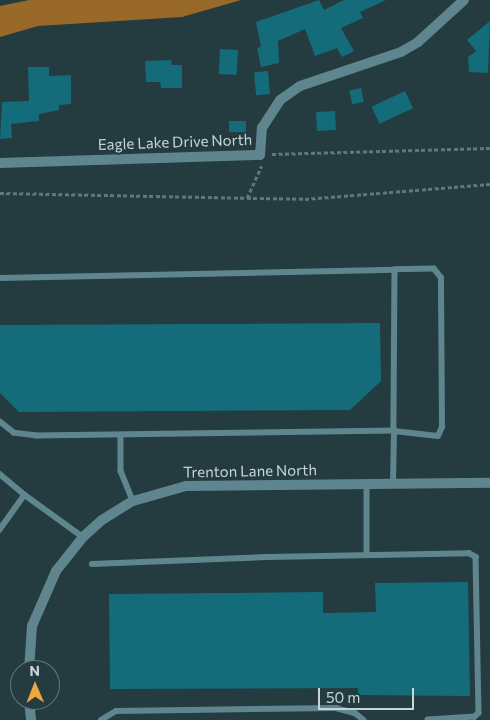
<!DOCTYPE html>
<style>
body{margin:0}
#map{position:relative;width:490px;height:720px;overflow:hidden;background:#243b3f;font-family:Commissioner,sans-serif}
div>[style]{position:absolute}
.water>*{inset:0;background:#986928}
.building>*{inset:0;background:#146c7b;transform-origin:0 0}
.path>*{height:2.5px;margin-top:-1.25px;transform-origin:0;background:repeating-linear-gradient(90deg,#63767a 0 4px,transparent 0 6.5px)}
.lane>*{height:5.5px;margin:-2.75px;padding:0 2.75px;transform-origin:2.75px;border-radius:2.75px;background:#5f868e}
.street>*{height:10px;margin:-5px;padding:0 5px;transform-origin:5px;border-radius:5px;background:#5f868e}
span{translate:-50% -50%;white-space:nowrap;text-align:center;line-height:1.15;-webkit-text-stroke:4px #243b3f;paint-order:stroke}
.street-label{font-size:15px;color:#c8d5d8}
.north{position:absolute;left:10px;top:660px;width:50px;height:50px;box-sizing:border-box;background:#243b3f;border:1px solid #66797c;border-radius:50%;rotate:359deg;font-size:14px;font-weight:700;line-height:20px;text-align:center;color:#c8d5d8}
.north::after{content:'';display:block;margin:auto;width:18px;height:22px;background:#f0a63f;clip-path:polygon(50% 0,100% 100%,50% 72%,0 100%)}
.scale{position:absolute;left:318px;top:688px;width:96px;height:22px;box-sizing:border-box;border:2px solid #c8d5d8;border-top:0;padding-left:6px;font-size:15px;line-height:18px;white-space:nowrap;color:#c8d5d8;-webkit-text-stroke:4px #243b3f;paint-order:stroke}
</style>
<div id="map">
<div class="water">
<i style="clip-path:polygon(29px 0,241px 0,182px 17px,38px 26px,0 37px,0 6px)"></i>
</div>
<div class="building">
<i style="clip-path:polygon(319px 0,324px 10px,344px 0,386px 0,360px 12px,363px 18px,341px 28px,354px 51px,342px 57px,337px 48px,315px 56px,305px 29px,278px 41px,279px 63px,261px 67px,257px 48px,261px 47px,256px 22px)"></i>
<i style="clip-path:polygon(490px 21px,488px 73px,469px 72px,468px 57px,476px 51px,467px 40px)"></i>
<i style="left:220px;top:49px;width:18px;height:25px;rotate:3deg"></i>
<i style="clip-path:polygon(171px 60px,172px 65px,182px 65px,182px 88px,161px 88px,160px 82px,146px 82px,145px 61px)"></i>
<i style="clip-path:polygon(28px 67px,49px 67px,49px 76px,71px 75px,71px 104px,59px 105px,59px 110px,39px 114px,39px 121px,11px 124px,12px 138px,0 139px,2px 102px,29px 101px)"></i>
<i style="left:268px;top:71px;width:23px;height:14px;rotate:85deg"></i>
<i style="left:361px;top:88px;width:14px;height:12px;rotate:78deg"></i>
<i style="left:405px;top:91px;width:19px;height:37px;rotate:65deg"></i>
<i style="left:335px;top:111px;width:19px;height:19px;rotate:87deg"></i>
<i style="left:229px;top:121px;width:17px;height:11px"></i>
<i style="clip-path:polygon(380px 323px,381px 381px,350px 410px,19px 412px,0 393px,0 325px)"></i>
<i style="clip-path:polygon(468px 582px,470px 696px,358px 695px,358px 688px,110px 689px,109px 594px,323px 592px,323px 613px,376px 612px,375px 583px)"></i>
</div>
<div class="path">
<i style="left:272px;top:154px;width:218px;rotate:-1.6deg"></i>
<i style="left:0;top:193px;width:305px;rotate:1.1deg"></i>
<i style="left:305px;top:199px;width:186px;rotate:-4.6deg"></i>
<i style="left:247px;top:198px;width:35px;rotate:-66deg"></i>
</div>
<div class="lane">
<i style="left:0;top:278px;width:395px;rotate:-1.2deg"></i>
<i style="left:395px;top:270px;width:161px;rotate:90.4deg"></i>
<i style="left:394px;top:431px;width:357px;rotate:179.2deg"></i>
<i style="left:37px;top:436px;width:23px;rotate:-173deg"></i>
<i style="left:14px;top:433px;width:18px;rotate:-142deg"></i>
<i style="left:121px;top:436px;width:35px;rotate:90deg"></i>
<i style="left:121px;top:471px;width:32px;rotate:68deg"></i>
<i style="left:0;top:474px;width:33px;rotate:40deg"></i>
<i style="left:25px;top:495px;width:43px;rotate:125.5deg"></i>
<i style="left:367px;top:484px;width:71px;rotate:90deg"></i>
<i style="left:393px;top:484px;width:53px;rotate:-88.9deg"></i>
<i style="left:394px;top:431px;width:44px;rotate:6.5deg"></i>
<i style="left:438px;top:436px;width:10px;rotate:-66deg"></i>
<i style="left:442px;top:427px;width:149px;rotate:-90.4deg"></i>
<i style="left:441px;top:278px;width:11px;rotate:-128deg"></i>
<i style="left:434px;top:269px;width:39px;rotate:179deg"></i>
<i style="left:25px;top:495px;width:72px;rotate:35.9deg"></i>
<i style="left:92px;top:564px;width:176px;rotate:-2.3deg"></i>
<i style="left:268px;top:557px;width:201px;rotate:-1.1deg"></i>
<i style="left:469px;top:553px;width:8px;rotate:30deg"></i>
<i style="left:476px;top:557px;width:156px;rotate:88.9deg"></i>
<i style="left:479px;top:713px;width:6px;rotate:135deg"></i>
<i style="left:475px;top:717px;width:47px;rotate:176.3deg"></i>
<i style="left:101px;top:720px;width:17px;rotate:-31deg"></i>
<i style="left:116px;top:711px;width:220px;rotate:-0.8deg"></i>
<i style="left:336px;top:708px;width:20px;rotate:15deg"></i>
<i style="left:355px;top:713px;width:11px;rotate:38deg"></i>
</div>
<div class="street">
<i style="left:0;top:163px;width:260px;rotate:-1.8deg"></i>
<i style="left:260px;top:155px;width:27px;rotate:-86deg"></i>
<i style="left:262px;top:128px;width:33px;rotate:-57deg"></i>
<i style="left:280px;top:100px;width:24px;rotate:-35deg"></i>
<i style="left:300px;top:86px;width:107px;rotate:-18.6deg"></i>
<i style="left:401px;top:52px;width:20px;rotate:-30deg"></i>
<i style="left:418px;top:42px;width:62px;rotate:-42.4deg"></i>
<i style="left:29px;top:670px;width:44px;rotate:-86.1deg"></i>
<i style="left:32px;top:626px;width:60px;rotate:-66.4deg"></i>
<i style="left:56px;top:571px;width:43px;rotate:-51.5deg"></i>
<i style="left:83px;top:537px;width:25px;rotate:-42deg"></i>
<i style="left:102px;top:520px;width:36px;rotate:-32deg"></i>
<i style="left:133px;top:501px;width:55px;rotate:-15.8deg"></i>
<i style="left:186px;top:486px;width:304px;rotate:-0.6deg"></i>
<i style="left:29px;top:700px;width:20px;rotate:84deg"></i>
</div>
<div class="street-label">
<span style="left:175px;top:142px;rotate:-2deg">Eagle Lake Drive North</span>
<span style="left:250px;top:471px;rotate:-1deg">Trenton Lane North</span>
</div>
<div class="north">N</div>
<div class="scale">50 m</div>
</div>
